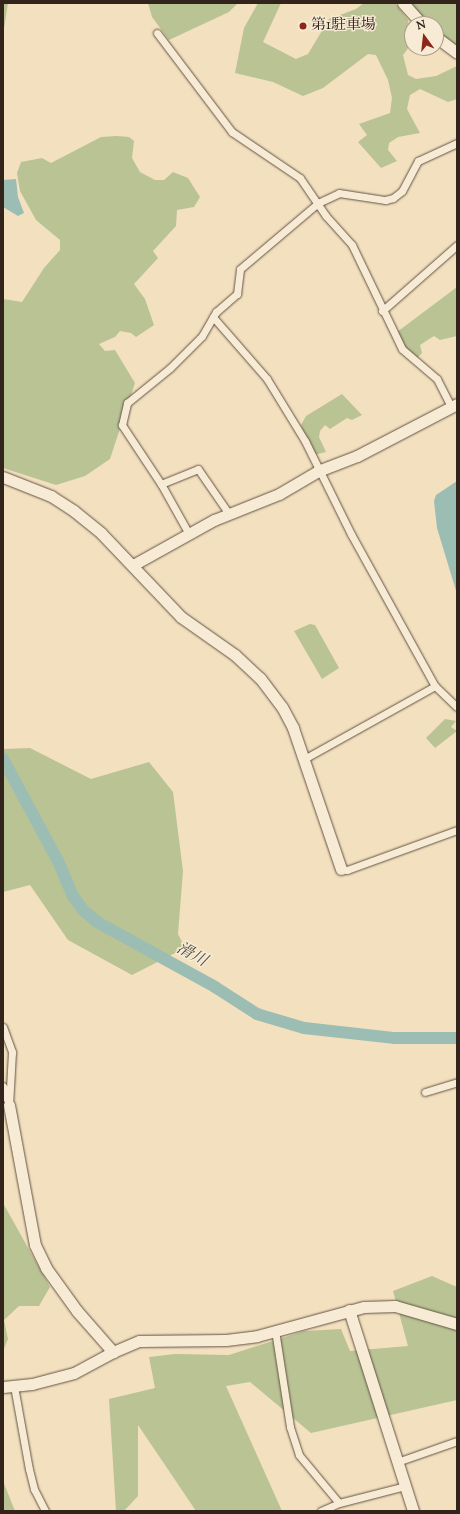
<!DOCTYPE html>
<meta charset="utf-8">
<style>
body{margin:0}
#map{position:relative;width:460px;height:1514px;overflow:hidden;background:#f3e0bf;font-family:"Sorts Mill Goudy","Noto Serif JP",serif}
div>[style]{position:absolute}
.green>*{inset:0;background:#b9c394}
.water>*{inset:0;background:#9bbdb4}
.river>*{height:12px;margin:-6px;padding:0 6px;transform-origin:6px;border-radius:6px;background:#9bbdb4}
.roads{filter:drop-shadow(0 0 1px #625344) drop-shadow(0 0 1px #625344)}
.street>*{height:7px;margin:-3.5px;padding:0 3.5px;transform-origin:3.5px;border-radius:3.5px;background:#f7ebd5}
.secondary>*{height:11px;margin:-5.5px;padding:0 5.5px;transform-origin:5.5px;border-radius:5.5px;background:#f7ebd5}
.dots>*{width:11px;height:11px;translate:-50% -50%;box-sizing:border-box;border:2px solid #f7ebd5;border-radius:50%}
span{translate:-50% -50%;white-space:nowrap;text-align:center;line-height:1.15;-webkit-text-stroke:3px #f7ebd5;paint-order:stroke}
.poi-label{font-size:15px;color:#32241b}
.left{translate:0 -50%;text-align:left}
.water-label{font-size:16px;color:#525249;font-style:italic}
.frame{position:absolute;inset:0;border:4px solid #32241b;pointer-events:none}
.north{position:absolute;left:404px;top:16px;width:40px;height:40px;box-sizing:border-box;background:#f7ebd5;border:1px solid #a89b8b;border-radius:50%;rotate:345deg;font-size:11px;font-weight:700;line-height:16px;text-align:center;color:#32241b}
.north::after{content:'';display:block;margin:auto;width:14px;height:18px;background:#8f2418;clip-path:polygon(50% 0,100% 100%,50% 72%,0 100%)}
</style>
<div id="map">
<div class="green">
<i style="clip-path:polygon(3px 3px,8px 3px,3px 35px)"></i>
<i style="clip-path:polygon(148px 3px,238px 3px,229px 12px,169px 40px,152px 17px)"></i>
<i style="clip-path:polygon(258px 3px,281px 3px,263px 42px,296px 59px,308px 54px,329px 19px,356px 9px,364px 3px,395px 3px,408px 20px,412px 43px,403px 55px,408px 75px,416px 79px,436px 76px,457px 66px,457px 99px,448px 102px,420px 89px,410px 95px,407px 109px,420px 133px,398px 137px,389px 143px,388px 150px,397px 161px,381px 168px,358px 142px,367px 135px,359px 124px,390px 113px,392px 98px,388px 80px,376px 55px,368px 54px,323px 88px,303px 96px,273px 82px,235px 73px,244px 28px)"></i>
<i style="clip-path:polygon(407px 3px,457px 3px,457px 50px,436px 33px,436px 24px,426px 24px)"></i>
<i style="clip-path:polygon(117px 136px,129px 137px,134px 141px,132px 158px,140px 172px,155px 180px,164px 180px,173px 172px,188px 178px,200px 197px,194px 207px,177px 210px,176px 226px,153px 251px,158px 258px,134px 284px,145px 299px,154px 325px,136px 337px,131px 333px,120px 331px,115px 337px,99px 344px,105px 351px,115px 350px,135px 383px,110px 459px,85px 476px,56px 485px,3px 468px,3px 299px,22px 302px,44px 268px,60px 250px,60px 240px,36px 220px,20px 191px,17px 173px,21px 162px,42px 158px,51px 163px,101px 137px)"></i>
<i style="clip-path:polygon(457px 287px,457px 336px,440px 340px,434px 336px,420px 345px,422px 353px,417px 358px,407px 350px,397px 332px)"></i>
<i style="clip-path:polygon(342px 394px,362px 415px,352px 420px,347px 418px,330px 429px,325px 425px,320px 431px,319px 437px,326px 452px,314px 455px,301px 425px,306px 416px)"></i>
<i style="clip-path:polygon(310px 624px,315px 625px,339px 668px,322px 679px,294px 631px)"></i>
<i style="clip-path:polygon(445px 719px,456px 721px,451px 727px,457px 731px,435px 748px,426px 738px)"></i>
<i style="clip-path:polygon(30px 748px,91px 779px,149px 762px,173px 792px,183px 871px,178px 934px,185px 948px,132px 975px,68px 940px,30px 885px,3px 892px,3px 749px)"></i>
<i style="clip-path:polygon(3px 1203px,50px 1287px,39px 1306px,19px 1306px,4px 1320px,8px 1339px,3px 1351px)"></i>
<i style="clip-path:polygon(432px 1276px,457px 1287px,457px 1400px,311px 1433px,250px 1382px,226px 1386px,282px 1511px,196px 1511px,138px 1425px,138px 1496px,124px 1511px,116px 1511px,109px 1399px,155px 1388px,149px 1357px,175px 1354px,229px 1355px,304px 1331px,341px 1329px,350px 1351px,408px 1346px,393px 1291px)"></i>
<i style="clip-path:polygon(3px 1481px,15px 1511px,3px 1511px)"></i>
</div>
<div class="water">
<i style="clip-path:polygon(16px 179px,18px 197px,24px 213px,18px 216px,3px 207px,3px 180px)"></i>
<i style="clip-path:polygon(457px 481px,457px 594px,437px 528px,434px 501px,436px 495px)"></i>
</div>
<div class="river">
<i style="left:3px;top:759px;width:116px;rotate:61.7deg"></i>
<i style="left:58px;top:861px;width:38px;rotate:67deg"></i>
<i style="left:73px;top:896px;width:19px;rotate:54deg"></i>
<i style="left:84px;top:911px;width:17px;rotate:40deg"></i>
<i style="left:97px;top:922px;width:135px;rotate:28.8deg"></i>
<i style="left:215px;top:987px;width:50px;rotate:32.7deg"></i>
<i style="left:257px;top:1014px;width:49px;rotate:16.6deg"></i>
<i style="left:304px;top:1028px;width:92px;rotate:6.3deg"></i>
<i style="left:395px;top:1038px;width:62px"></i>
</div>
<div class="roads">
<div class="street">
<i style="left:157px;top:33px;width:124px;rotate:52.9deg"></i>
<i style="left:232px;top:132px;width:82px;rotate:34.1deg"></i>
<i style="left:300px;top:178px;width:46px;rotate:55.6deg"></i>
<i style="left:326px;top:216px;width:39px;rotate:48deg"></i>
<i style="left:352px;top:245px;width:115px;rotate:64.3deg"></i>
<i style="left:402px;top:349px;width:46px;rotate:40.6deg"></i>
<i style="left:437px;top:379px;width:31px;rotate:63deg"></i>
<i style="left:382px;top:311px;width:100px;rotate:-41.3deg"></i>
<i style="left:213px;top:317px;width:82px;rotate:48.9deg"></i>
<i style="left:267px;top:379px;width:73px;rotate:58.5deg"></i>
<i style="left:305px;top:441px;width:104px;rotate:63.7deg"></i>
<i style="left:351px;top:534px;width:174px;rotate:61.1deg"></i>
<i style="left:435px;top:686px;width:30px;rotate:44deg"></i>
<i style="left:161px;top:484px;width:40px;rotate:-22deg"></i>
<i style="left:198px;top:469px;width:55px;rotate:55.4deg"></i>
<i style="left:189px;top:534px;width:57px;rotate:-119.2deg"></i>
<i style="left:161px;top:484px;width:71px;rotate:-123.5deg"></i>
<i style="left:122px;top:425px;width:23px;rotate:-77deg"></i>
<i style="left:127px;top:403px;width:55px;rotate:-39.1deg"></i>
<i style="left:170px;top:368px;width:45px;rotate:-45deg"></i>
<i style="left:202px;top:336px;width:28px;rotate:-60deg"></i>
<i style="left:216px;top:312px;width:28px;rotate:-41deg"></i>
<i style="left:237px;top:294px;width:25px;rotate:-83deg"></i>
<i style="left:240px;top:269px;width:102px;rotate:-40.2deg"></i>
<i style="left:318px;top:203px;width:23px;rotate:-25deg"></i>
<i style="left:339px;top:193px;width:47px;rotate:8.7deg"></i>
<i style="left:385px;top:200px;width:8px;rotate:-14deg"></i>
<i style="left:393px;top:198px;width:11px;rotate:-38deg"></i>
<i style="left:402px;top:191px;width:34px;rotate:-62deg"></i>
<i style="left:418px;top:161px;width:43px;rotate:-24.8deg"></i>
<i style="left:304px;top:759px;width:150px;rotate:-29.1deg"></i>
<i style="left:341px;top:869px;width:6px;rotate:9deg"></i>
<i style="left:347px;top:870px;width:117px;rotate:-20deg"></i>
<i style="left:3px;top:1027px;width:27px;rotate:70deg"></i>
<i style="left:12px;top:1052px;width:53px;rotate:93.2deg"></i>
<i style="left:3px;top:1086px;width:14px;rotate:73deg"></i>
<i style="left:425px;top:1092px;width:34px;rotate:-17deg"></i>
<i style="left:275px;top:1330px;width:98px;rotate:81.2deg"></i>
<i style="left:290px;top:1427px;width:29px;rotate:72deg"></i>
<i style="left:299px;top:1455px;width:62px;rotate:50.2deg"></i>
<i style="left:14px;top:1386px;width:84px;rotate:79.8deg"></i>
<i style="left:29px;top:1469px;width:21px;rotate:76deg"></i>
<i style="left:34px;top:1489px;width:25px;rotate:63deg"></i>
<i style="left:397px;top:1462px;width:64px;rotate:-19.3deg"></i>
<i style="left:321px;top:1511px;width:20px;rotate:-24deg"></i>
<i style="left:339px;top:1503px;width:68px;rotate:-14.4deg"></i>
</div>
<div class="secondary">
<i style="left:403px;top:3px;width:28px;rotate:48deg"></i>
<i style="left:436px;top:37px;width:26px;rotate:37deg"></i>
<i style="left:3px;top:477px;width:52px;rotate:21.6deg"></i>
<i style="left:51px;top:496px;width:27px;rotate:33deg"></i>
<i style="left:74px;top:511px;width:35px;rotate:39deg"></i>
<i style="left:101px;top:533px;width:116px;rotate:46.4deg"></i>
<i style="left:181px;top:617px;width:66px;rotate:35.1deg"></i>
<i style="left:235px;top:655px;width:34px;rotate:43deg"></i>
<i style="left:260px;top:678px;width:36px;rotate:53deg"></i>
<i style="left:282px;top:707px;width:24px;rotate:62deg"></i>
<i style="left:293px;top:728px;width:149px;rotate:71.2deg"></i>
<i style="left:133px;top:565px;width:93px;rotate:-29.1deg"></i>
<i style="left:214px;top:520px;width:70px;rotate:-21.8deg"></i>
<i style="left:279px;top:494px;width:45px;rotate:-30.5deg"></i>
<i style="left:318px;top:471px;width:42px;rotate:-21deg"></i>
<i style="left:357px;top:456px;width:113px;rotate:-27.5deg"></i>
<i style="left:9px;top:1105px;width:142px;rotate:79.5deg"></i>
<i style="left:35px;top:1245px;width:25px;rotate:64deg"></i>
<i style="left:46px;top:1268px;width:53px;rotate:54.2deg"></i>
<i style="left:77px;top:1311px;width:55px;rotate:48.7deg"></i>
<i style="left:349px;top:1310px;width:211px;rotate:72.3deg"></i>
<i style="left:3px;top:1387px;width:29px;rotate:-6deg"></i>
<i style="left:32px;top:1384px;width:43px;rotate:-14.7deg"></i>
<i style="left:74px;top:1373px;width:44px;rotate:-28.3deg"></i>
<i style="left:113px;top:1352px;width:28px;rotate:-23deg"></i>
<i style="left:139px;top:1341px;width:87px;rotate:-0.7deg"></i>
<i style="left:226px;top:1340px;width:31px;rotate:-7deg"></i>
<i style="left:257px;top:1336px;width:111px;rotate:-15.2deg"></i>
<i style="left:364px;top:1307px;width:31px;rotate:-2deg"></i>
<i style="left:395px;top:1306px;width:65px;rotate:16.2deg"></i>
</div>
</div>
<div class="dots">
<i style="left:303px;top:26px;background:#8f2418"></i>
</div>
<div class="poi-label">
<span class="left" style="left:311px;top:26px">第1駐車場</span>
</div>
<div class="water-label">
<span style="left:191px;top:956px;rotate:29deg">滑川</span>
</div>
<div class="frame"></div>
<div class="north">N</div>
</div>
